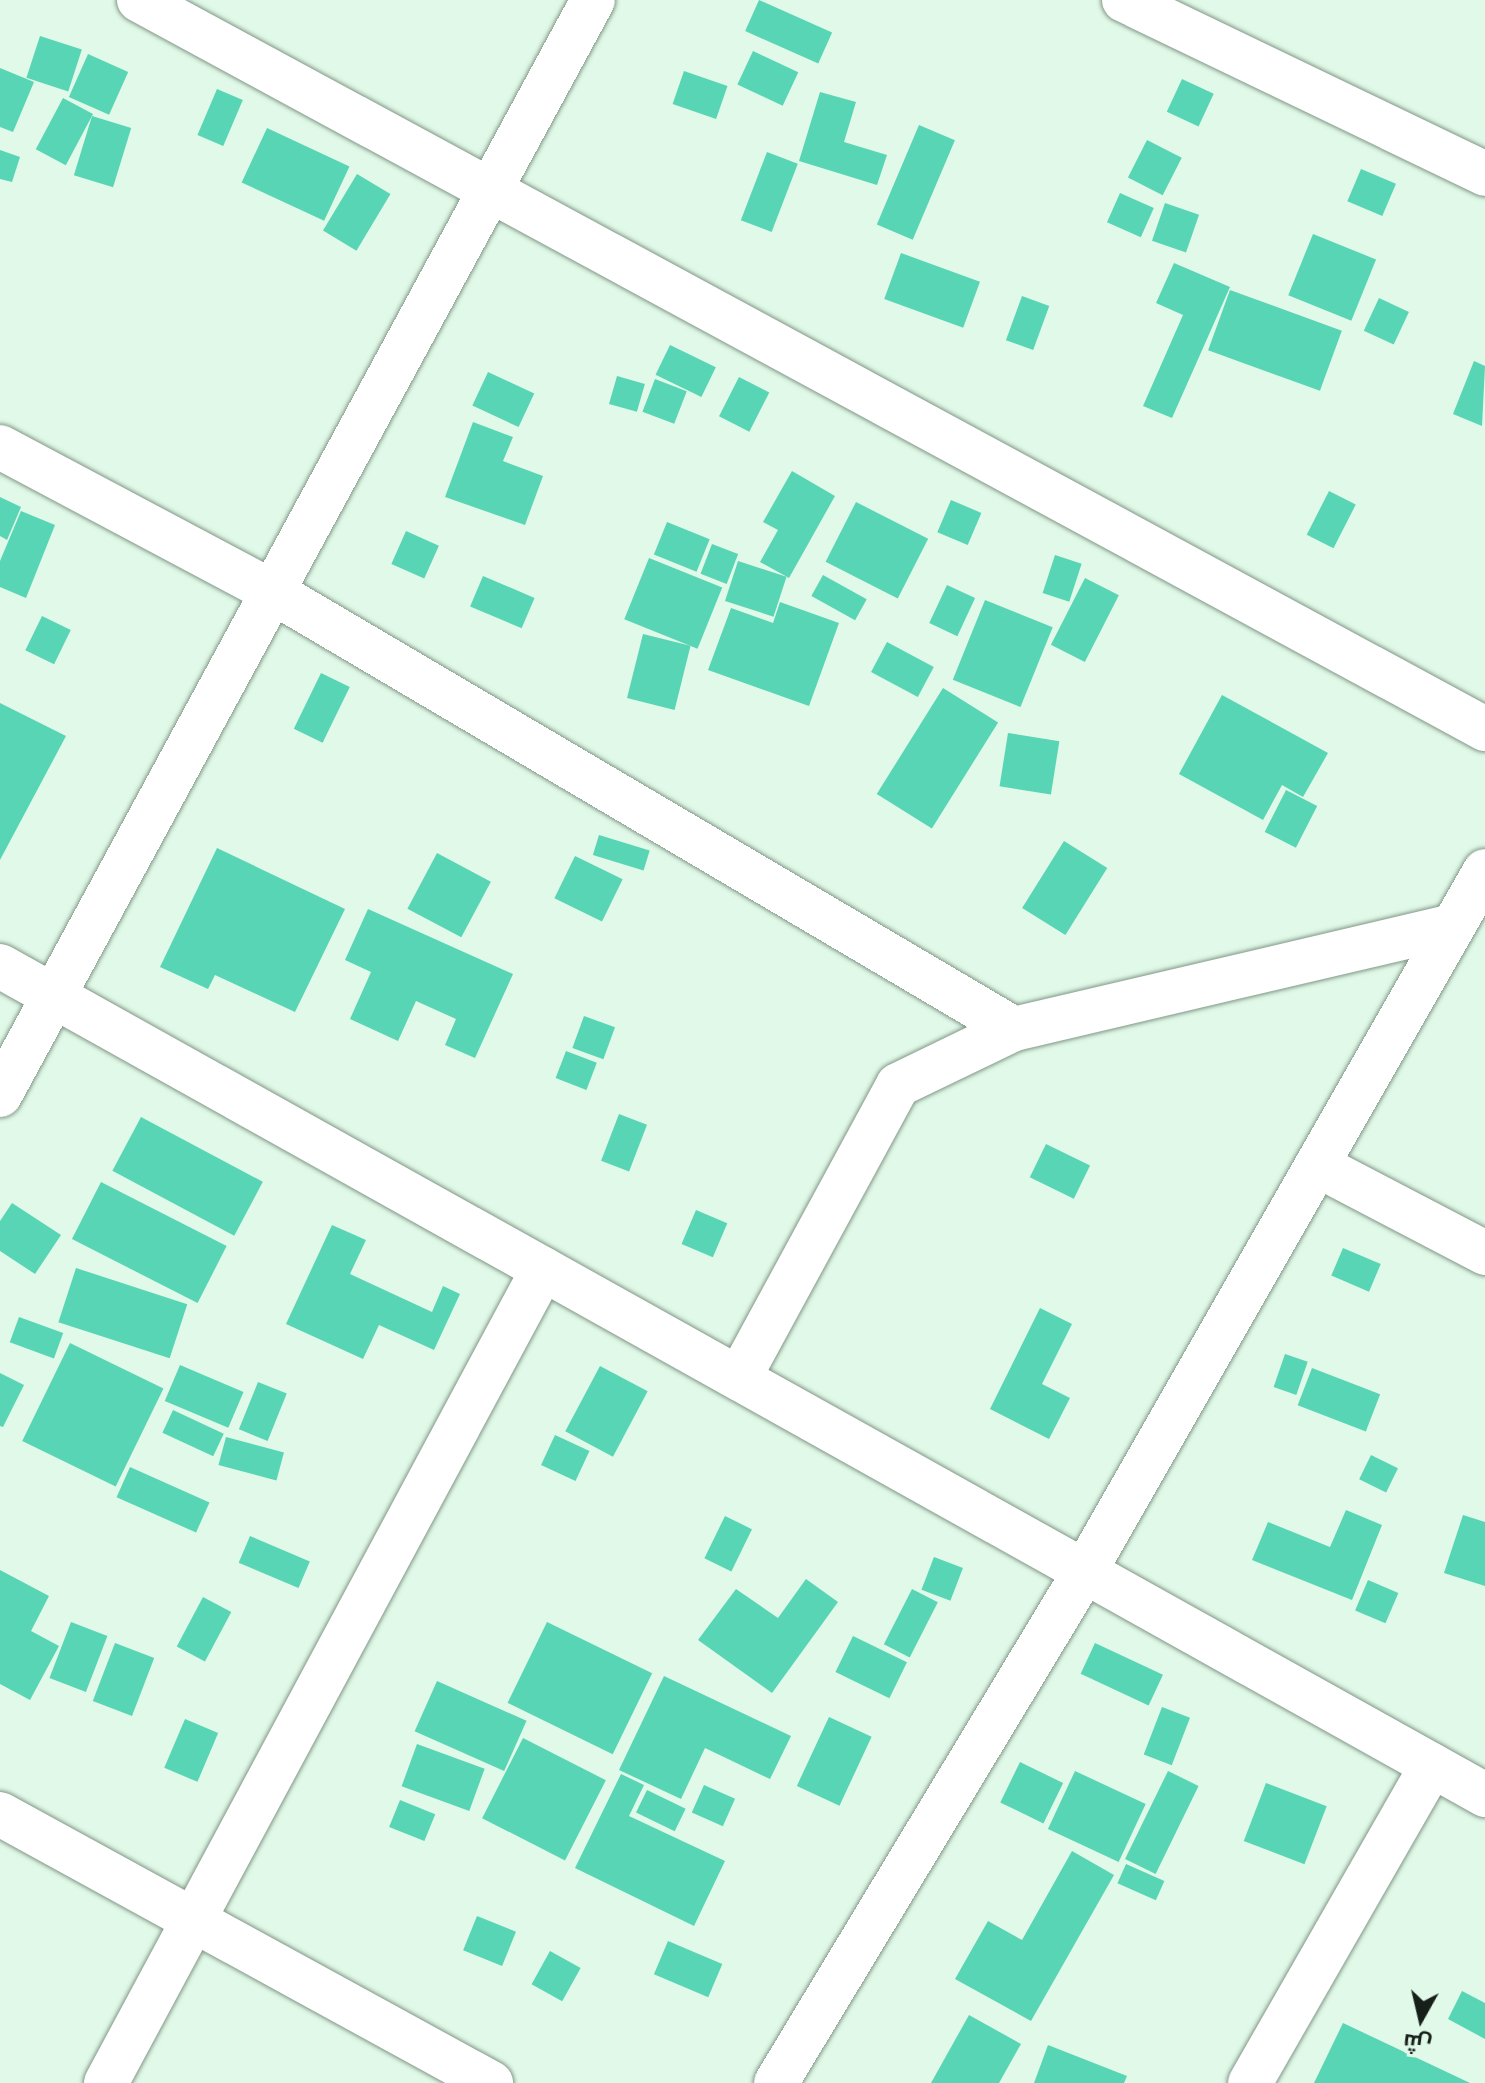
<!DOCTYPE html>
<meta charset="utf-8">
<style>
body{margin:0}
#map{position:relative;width:1485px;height:2083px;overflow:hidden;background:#e1f9e8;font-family:Helvetica,Cairo,sans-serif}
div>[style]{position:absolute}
.building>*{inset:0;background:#58d5b4;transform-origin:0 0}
.roads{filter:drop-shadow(0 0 2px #819787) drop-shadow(0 0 2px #819787)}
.street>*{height:44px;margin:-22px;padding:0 22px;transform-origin:22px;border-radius:22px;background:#fff}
span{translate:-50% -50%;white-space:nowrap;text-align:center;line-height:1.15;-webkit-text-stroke:6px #e1f9e8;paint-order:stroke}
.north{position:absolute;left:1381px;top:1979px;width:80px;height:80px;-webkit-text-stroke:6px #e1f9e8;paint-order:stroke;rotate:188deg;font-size:22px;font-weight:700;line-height:32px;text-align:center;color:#161f19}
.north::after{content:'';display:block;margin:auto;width:28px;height:36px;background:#161f19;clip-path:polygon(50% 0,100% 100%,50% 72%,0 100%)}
</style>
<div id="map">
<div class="building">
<i style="left:759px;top:0;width:80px;height:34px;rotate:24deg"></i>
<i style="left:40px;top:36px;width:44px;height:44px;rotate:18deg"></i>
<i style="left:753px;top:51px;width:50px;height:37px;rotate:25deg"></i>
<i style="left:88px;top:54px;width:44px;height:47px;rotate:24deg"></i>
<i style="clip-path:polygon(0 68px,34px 82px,13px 132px,0 127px)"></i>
<i style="left:684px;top:71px;width:46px;height:35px;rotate:19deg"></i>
<i style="left:1182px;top:79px;width:35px;height:36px;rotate:25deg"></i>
<i style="left:217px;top:89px;width:28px;height:50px;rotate:23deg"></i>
<i style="clip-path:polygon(820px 92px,856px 102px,844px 142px,887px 155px,877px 185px,799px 161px)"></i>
<i style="left:63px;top:98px;width:34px;height:58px;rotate:28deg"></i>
<i style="left:92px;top:116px;width:41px;height:62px;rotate:17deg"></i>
<i style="left:919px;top:125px;width:39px;height:108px;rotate:23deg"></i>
<i style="left:267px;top:128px;width:91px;height:60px;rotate:25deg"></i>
<i style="left:1147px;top:140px;width:39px;height:42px;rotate:27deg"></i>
<i style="clip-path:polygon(0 150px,20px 157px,12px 182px,0 179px)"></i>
<i style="left:767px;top:152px;width:33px;height:73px;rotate:21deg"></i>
<i style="left:1361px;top:169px;width:38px;height:35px;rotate:23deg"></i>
<i style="left:357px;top:174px;width:39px;height:66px;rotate:31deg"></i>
<i style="left:1120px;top:193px;width:37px;height:32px;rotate:24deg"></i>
<i style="left:1165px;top:203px;width:36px;height:40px;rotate:19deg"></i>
<i style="left:1313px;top:234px;width:68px;height:66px;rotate:22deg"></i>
<i style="left:901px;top:253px;width:84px;height:49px;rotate:20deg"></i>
<i style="clip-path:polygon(1174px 263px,1230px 287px,1172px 418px,1143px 406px,1183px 315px,1156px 303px)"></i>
<i style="left:1230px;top:290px;width:119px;height:64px;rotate:20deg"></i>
<i style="left:1022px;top:296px;width:29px;height:47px;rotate:20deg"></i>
<i style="left:1379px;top:298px;width:33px;height:36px;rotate:25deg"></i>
<i style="left:670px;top:345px;width:51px;height:33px;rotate:26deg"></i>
<i style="clip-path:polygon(1474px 361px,1485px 366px,1482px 426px,1453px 414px)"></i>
<i style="left:488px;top:372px;width:51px;height:37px;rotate:25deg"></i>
<i style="left:617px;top:376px;width:29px;height:29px;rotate:16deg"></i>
<i style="left:739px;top:377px;width:34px;height:44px;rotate:27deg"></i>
<i style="left:655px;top:379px;width:34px;height:35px;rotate:21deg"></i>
<i style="clip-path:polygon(473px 422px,513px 437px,503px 461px,543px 476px,525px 525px,445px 497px)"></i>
<i style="clip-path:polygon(792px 471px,835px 496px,789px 578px,760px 562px,778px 530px,763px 522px)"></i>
<i style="left:1329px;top:491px;width:30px;height:49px;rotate:27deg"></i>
<i style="clip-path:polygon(0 497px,21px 507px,7px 540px,0 536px)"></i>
<i style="left:951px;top:500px;width:33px;height:35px;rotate:23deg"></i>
<i style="left:856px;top:502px;width:81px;height:67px;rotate:27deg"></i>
<i style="clip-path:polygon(21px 511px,55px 525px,26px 598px,0 587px,0 561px)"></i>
<i style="left:667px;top:522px;width:46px;height:35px;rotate:22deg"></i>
<i style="left:406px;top:531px;width:36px;height:36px;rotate:24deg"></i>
<i style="left:712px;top:544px;width:28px;height:32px;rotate:21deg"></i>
<i style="left:1055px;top:555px;width:28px;height:40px;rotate:18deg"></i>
<i style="left:649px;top:558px;width:79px;height:66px;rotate:22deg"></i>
<i style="left:738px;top:561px;width:51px;height:42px;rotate:18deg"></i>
<i style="left:823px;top:575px;width:50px;height:24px;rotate:29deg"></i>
<i style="left:483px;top:576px;width:56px;height:33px;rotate:23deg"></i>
<i style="left:1085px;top:578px;width:38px;height:75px;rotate:27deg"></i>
<i style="left:947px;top:585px;width:31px;height:42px;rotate:25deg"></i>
<i style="left:985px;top:600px;width:73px;height:86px;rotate:22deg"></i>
<i style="clip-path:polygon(780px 602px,839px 623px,809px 706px,708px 670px,731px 608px,773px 623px)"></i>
<i style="left:42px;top:616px;width:32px;height:38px;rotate:26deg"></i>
<i style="left:643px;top:634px;width:49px;height:66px;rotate:14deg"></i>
<i style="left:887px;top:642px;width:53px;height:34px;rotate:28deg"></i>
<i style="left:321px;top:673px;width:32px;height:62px;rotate:26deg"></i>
<i style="left:943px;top:688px;width:65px;height:125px;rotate:32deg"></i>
<i style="clip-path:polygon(1222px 695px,1328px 753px,1303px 797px,1282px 785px,1263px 820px,1179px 774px)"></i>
<i style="clip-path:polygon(0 703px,66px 736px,0 860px)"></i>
<i style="left:1008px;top:733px;width:52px;height:54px;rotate:9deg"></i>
<i style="left:1286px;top:790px;width:35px;height:47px;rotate:27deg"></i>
<i style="left:599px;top:835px;width:53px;height:21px;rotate:17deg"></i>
<i style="left:1064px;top:841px;width:51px;height:79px;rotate:32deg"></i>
<i style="clip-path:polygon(217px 848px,345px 909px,295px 1012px,215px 975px,208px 989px,160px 967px)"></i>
<i style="left:437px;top:853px;width:61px;height:63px;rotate:28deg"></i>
<i style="left:575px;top:856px;width:53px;height:47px;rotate:26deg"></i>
<i style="clip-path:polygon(368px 909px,513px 974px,475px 1058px,445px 1045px,456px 1019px,416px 1001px,398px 1041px,350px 1019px,371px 972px,345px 960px)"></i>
<i style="left:584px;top:1016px;width:33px;height:34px;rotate:20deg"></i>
<i style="left:566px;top:1051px;width:33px;height:29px;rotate:21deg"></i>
<i style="left:619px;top:1114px;width:30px;height:50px;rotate:21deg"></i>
<i style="left:141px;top:1117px;width:138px;height:61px;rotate:28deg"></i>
<i style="left:1046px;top:1144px;width:49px;height:37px;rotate:26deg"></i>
<i style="left:101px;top:1182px;width:141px;height:64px;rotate:27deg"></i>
<i style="clip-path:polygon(12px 1203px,61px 1235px,35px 1274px,0 1251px,0 1221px)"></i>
<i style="left:696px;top:1210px;width:34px;height:37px;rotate:23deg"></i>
<i style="clip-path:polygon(332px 1225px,366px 1240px,350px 1274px,432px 1312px,443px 1286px,460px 1294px,434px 1350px,379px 1325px,363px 1359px,286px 1324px)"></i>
<i style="left:1343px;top:1248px;width:41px;height:30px;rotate:23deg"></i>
<i style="left:76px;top:1268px;width:117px;height:57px;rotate:18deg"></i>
<i style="clip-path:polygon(1040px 1308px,1072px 1324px,1042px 1384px,1070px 1398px,1049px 1439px,990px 1409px)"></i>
<i style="left:19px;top:1317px;width:47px;height:27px;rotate:20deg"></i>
<i style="left:70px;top:1343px;width:104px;height:109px;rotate:26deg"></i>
<i style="left:1285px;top:1354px;width:24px;height:35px;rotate:19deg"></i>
<i style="left:180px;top:1365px;width:69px;height:39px;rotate:23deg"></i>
<i style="left:600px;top:1366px;width:54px;height:74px;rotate:28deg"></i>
<i style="left:1312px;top:1368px;width:73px;height:40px;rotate:21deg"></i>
<i style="clip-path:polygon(0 1373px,24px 1385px,3px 1427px,0 1426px)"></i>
<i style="left:258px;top:1382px;width:31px;height:51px;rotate:22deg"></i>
<i style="left:173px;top:1410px;width:56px;height:25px;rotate:25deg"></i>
<i style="left:555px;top:1435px;width:38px;height:33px;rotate:25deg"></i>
<i style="left:226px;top:1437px;width:60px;height:29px;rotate:15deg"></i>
<i style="left:1371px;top:1455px;width:30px;height:27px;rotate:26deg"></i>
<i style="left:130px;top:1467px;width:87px;height:33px;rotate:24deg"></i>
<i style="clip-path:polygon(1346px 1510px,1382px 1525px,1352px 1600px,1252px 1560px,1268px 1522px,1330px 1547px)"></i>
<i style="clip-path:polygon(1463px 1515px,1485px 1522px,1485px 1586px,1444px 1573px)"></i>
<i style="left:725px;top:1516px;width:30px;height:47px;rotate:26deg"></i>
<i style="left:250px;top:1536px;width:65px;height:29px;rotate:23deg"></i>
<i style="left:934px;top:1557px;width:31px;height:35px;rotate:21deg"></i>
<i style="clip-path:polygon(0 1570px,49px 1596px,31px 1631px,59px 1646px,30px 1700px,0 1684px)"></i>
<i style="clip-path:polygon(806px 1579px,838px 1602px,772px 1693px,698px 1640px,736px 1589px,778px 1618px)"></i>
<i style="left:1368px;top:1580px;width:33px;height:33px;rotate:23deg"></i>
<i style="left:912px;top:1589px;width:29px;height:62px;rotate:27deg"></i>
<i style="left:203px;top:1597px;width:32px;height:56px;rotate:28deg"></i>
<i style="left:71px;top:1622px;width:39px;height:60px;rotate:21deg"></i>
<i style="left:547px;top:1622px;width:117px;height:90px;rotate:26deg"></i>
<i style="left:853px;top:1636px;width:60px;height:40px;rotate:26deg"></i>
<i style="left:115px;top:1643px;width:42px;height:62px;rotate:21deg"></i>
<i style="left:1095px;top:1643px;width:75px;height:34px;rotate:25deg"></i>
<i style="clip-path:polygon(664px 1676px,791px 1736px,770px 1779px,705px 1748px,681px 1799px,619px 1770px)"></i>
<i style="left:437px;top:1681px;width:98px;height:55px;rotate:24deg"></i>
<i style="left:1162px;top:1707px;width:30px;height:51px;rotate:21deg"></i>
<i style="left:829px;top:1717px;width:47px;height:76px;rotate:25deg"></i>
<i style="left:185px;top:1719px;width:36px;height:53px;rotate:23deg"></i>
<i style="left:523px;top:1738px;width:93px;height:90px;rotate:27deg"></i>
<i style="left:417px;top:1744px;width:72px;height:45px;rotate:20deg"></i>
<i style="left:1020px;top:1762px;width:48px;height:45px;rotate:26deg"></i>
<i style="left:1075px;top:1771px;width:78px;height:64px;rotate:25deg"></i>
<i style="left:1168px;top:1771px;width:34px;height:98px;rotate:26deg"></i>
<i style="clip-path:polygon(621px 1774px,644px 1785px,629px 1816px,725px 1861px,694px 1926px,575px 1868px)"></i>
<i style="left:1266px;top:1783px;width:65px;height:62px;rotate:21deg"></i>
<i style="left:704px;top:1785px;width:34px;height:30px;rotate:24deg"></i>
<i style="left:647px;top:1790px;width:43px;height:25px;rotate:26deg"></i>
<i style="left:400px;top:1800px;width:38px;height:29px;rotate:22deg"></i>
<i style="clip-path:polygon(1072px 1851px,1114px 1875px,1031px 2021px,955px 1979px,988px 1921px,1022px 1940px)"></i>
<i style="left:1126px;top:1864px;width:42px;height:21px;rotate:24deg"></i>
<i style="left:477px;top:1916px;width:42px;height:37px;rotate:22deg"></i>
<i style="left:668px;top:1941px;width:59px;height:36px;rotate:23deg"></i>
<i style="left:550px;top:1951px;width:35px;height:38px;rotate:29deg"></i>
<i style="clip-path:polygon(1462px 1991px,1485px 2003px,1485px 2039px,1448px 2019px)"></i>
<i style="clip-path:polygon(969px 2015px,1021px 2044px,999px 2083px,931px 2083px)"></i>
<i style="clip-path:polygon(1343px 2023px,1470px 2083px,1314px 2083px)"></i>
<i style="clip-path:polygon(1048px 2045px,1127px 2076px,1124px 2083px,1034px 2083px)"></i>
</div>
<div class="roads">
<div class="street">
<i style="left:139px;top:0;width:1531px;rotate:28.44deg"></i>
<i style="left:1124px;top:0;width:401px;rotate:25.7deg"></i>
<i style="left:0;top:447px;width:309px;rotate:28deg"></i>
<i style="left:273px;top:592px;width:860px;rotate:30.53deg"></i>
<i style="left:0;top:966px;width:1701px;rotate:29.17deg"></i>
<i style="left:0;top:1095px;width:1245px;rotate:-61.56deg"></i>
<i style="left:1317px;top:1165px;width:190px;rotate:27.6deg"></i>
<i style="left:739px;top:1378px;width:333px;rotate:-61.5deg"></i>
<i style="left:898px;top:1085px;width:129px;rotate:-25.8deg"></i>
<i style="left:1014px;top:1029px;width:451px;rotate:-13.2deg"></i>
<i style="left:0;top:1814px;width:560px;rotate:28.72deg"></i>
<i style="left:106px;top:2083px;width:924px;rotate:-61.77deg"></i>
<i style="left:776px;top:2083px;width:598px;rotate:-58.89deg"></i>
<i style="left:1085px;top:1571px;width:806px;rotate:-60.26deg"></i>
<i style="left:1250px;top:2083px;width:366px;rotate:-60.2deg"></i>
</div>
</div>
<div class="north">ش</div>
</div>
